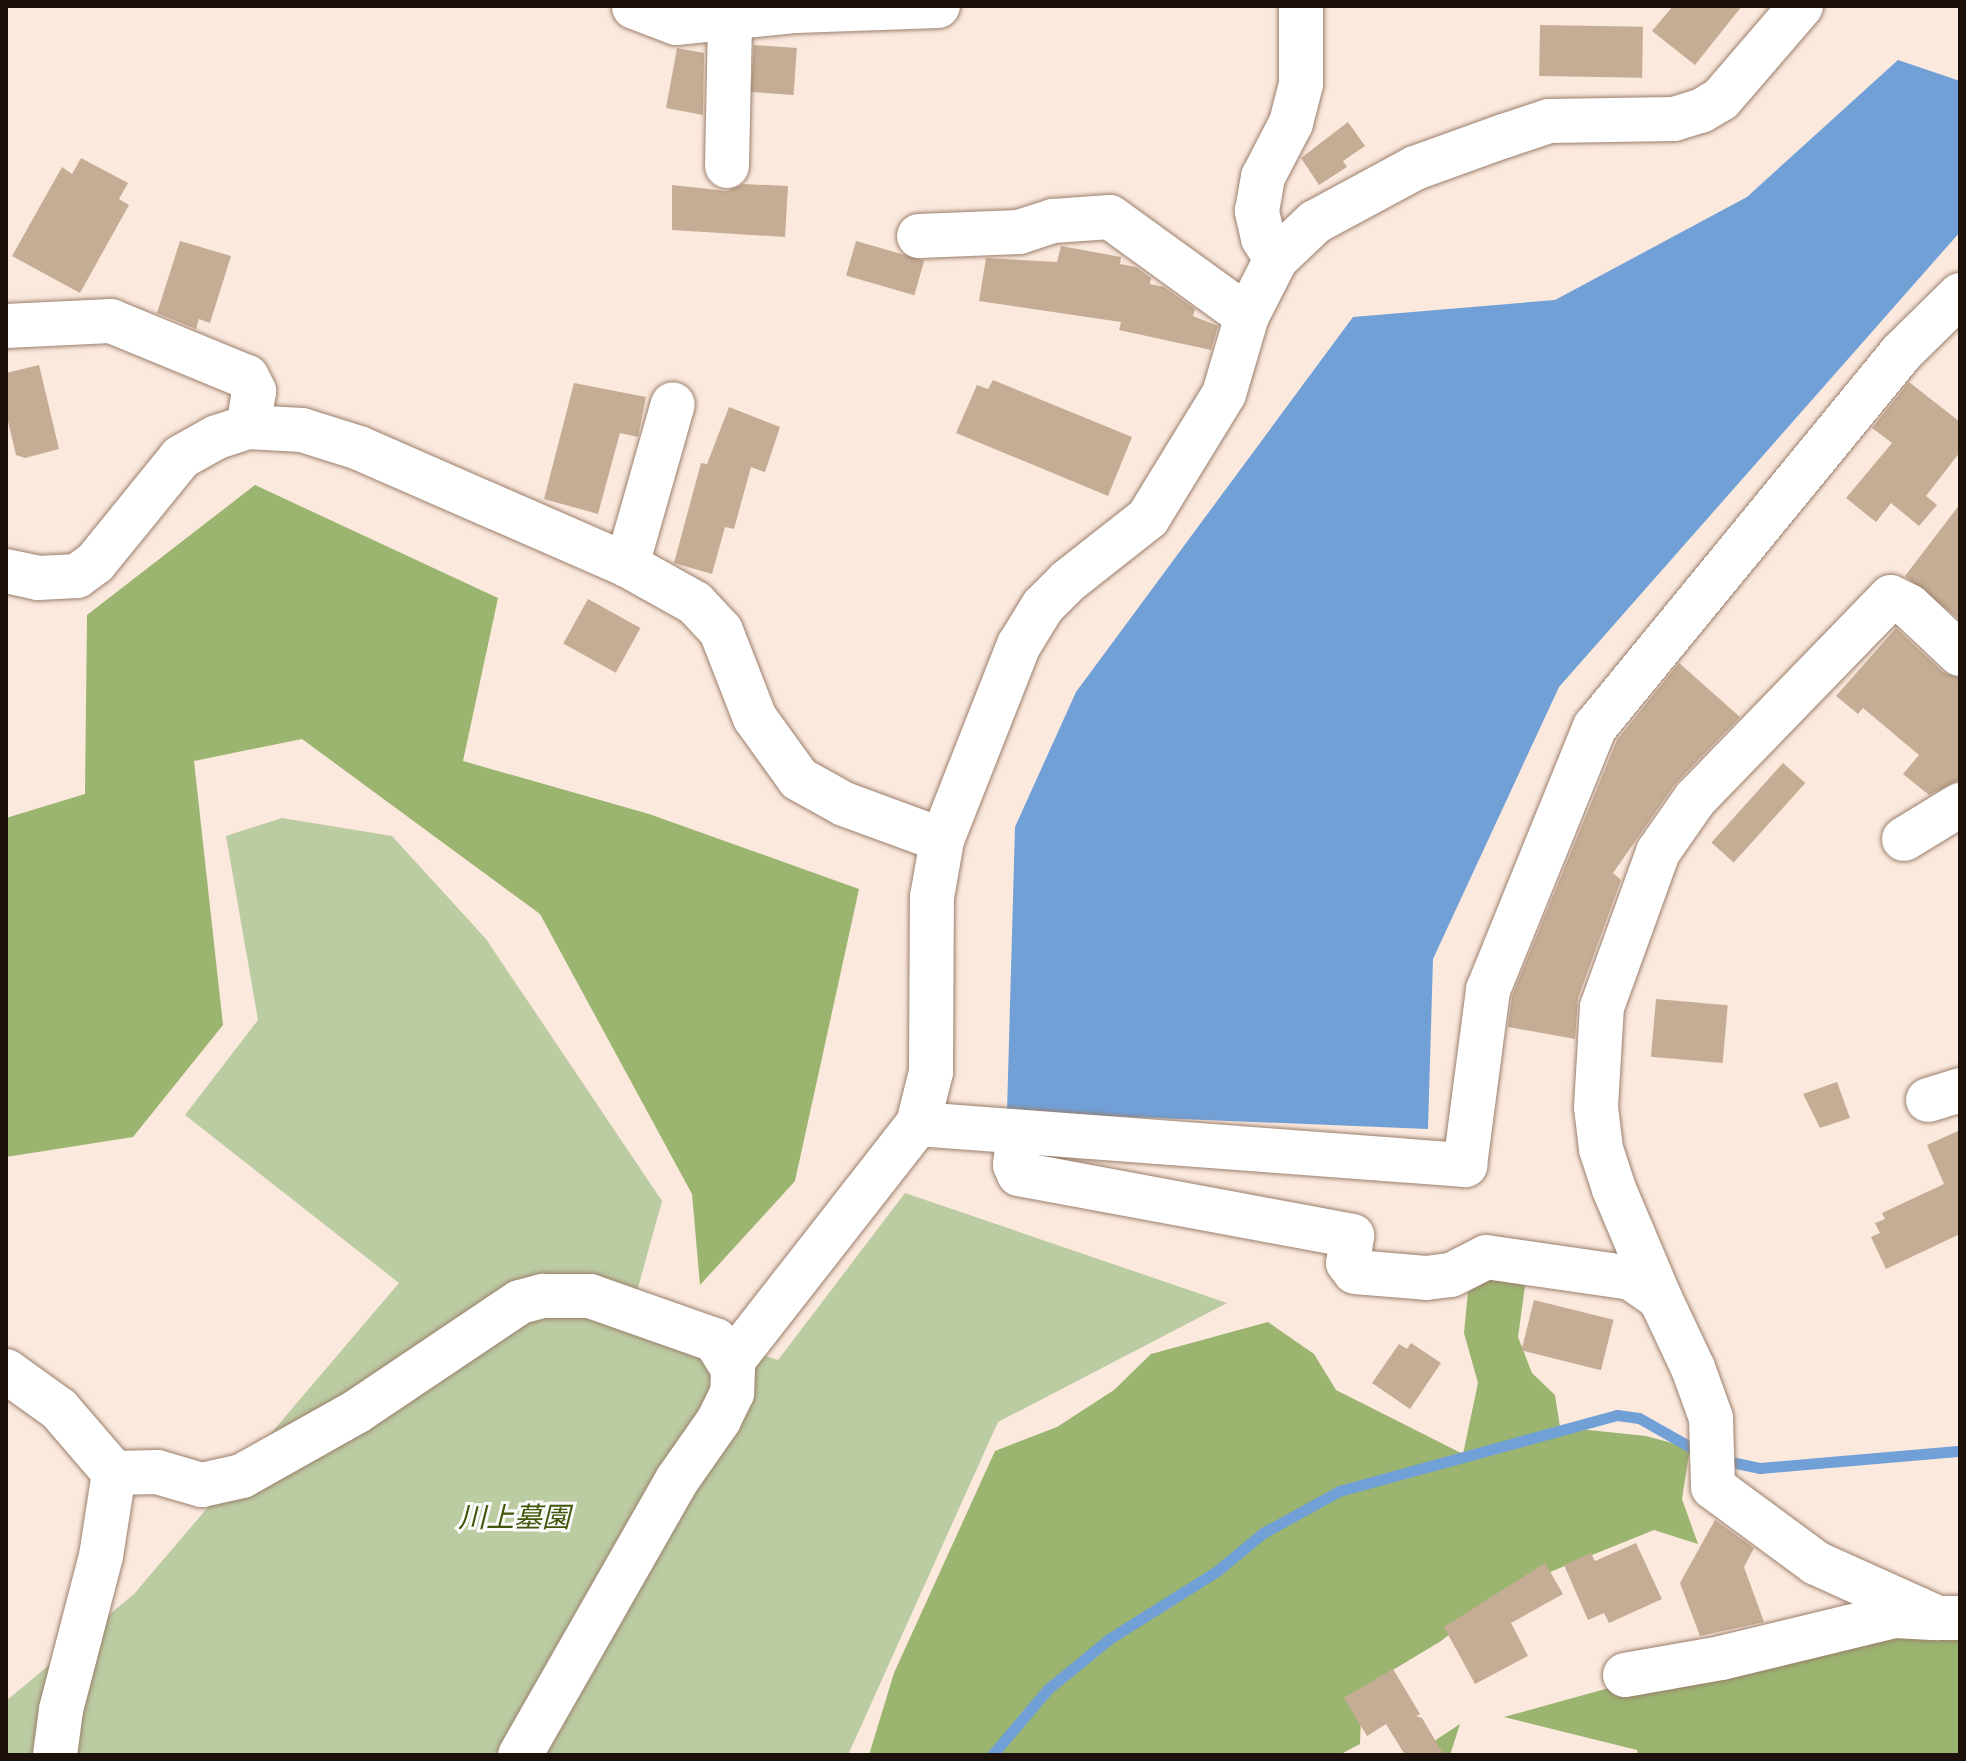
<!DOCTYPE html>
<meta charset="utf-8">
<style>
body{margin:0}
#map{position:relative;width:1966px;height:1761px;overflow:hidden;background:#fbe9dd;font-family:"Crimson Pro","Noto Sans JP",serif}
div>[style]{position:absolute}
.green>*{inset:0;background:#bbcba2}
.forest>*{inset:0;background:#9bb470}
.water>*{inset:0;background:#71a0d7}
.stream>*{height:11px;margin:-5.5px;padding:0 5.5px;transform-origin:5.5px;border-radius:5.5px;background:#71a0d7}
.building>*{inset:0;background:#c5ad95;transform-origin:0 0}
.roads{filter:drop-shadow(0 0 2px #9a7f6c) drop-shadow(0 0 2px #9a7f6c)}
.street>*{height:44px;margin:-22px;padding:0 22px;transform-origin:22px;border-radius:22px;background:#fff}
span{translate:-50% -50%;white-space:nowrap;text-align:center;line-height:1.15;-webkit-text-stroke:6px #fafafa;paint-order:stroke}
.park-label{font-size:28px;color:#405609;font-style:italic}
.frame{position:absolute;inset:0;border:8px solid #1b110a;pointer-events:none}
</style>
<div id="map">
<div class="green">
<i style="clip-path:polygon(282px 818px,392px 836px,486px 939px,662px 1201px,631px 1313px,778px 1360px,905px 1193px,1227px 1303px,998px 1422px,848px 1755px,6px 1755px,6px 1701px,134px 1594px,399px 1283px,185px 1115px,258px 1020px,226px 836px)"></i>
</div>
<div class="forest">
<i style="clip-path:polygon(255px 485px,498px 598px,463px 761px,649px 814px,859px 889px,795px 1181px,700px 1285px,692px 1194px,540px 914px,302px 739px,194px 761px,223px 1025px,133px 1137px,6px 1157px,6px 818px,85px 794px,87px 615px)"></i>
<i style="clip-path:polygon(1494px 1277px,1525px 1286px,1518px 1337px,1532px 1373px,1555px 1395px,1560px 1427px,1646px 1436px,1690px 1448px,1682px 1499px,1698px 1544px,1654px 1530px,1508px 1589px,1441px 1641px,1373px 1682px,1361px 1716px,1360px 1744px,1339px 1755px,869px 1755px,894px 1673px,995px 1451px,1057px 1427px,1114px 1390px,1151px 1354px,1268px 1322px,1314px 1354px,1336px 1390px,1463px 1454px,1478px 1383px,1464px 1333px,1468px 1292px)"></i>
<i style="clip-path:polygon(1960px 1626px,1960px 1755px,1638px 1755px,1637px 1750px,1504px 1717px,1656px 1675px)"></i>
<i style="clip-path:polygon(1460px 1724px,1450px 1755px,1413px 1755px)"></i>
</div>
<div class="water">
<i style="clip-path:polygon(1898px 60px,1960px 81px,1960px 232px,1559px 687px,1433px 959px,1428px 1129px,1007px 1112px,1015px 827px,1076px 692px,1353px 317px,1555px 300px,1747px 197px)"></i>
</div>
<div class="stream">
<i style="left:1722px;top:1460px;width:39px;rotate:12deg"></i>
<i style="left:1760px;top:1468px;width:201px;rotate:-4.9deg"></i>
<i style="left:992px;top:1755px;width:87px;rotate:-49.7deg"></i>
<i style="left:1048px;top:1689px;width:79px;rotate:-39.3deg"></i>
<i style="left:1109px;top:1639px;width:128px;rotate:-32.2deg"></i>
<i style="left:1217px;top:1571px;width:60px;rotate:-39.6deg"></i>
<i style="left:1263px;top:1533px;width:87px;rotate:-28.9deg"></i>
<i style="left:1339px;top:1491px;width:288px;rotate:-15.3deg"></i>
<i style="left:1617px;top:1415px;width:22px;rotate:8deg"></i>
<i style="left:1639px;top:1418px;width:69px;rotate:29.5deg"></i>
</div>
<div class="building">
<i style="clip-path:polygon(1673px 6px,1742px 6px,1695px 65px,1652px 31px)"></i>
<i style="left:1540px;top:25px;width:103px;height:51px;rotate:1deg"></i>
<i style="left:754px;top:45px;width:43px;height:47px;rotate:4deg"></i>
<i style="clip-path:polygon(677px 48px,704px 53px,703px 115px,666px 108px)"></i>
<i style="clip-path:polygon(1348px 122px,1365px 146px,1343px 161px,1347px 167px,1319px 185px,1301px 158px)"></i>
<i style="clip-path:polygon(81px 158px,128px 183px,119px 199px,129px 205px,80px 293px,12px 256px,62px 167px,72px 174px)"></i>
<i style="clip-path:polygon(743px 184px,788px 186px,785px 237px,672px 230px,672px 185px,727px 191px)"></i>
<i style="clip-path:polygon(180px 241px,231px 256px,210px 323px,199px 319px,196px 329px,157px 313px)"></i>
<i style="left:856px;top:241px;width:71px;height:36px;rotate:16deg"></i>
<i style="clip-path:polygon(1061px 246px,1121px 257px,1120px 264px,1136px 267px,1151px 278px,1150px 284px,1164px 287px,1195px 309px,1193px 316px,1218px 326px,1211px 350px,1119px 330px,1121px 322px,979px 301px,986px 258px,1057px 262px)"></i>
<i style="clip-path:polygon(39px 365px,59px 449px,25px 458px,16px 455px,6px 413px,6px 373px)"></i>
<i style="clip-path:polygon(993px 380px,1132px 437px,1108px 496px,956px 433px,977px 385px,988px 389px)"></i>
<i style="clip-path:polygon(1909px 382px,1960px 422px,1960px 452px,1926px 496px,1937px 505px,1919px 526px,1891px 503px,1876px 522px,1846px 498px,1892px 443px,1872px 428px)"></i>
<i style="clip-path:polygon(574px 383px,646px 397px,638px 437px,620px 433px,598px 514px,544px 499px)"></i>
<i style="clip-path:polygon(729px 407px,780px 427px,765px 472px,751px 467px,734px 529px,725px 527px,712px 574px,674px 563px,701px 463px,707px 464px)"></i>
<i style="clip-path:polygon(1960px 504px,1960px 620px,1905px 576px)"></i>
<i style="left:588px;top:599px;width:60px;height:51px;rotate:29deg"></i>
<i style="clip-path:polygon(1896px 628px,1943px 672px,1960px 678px,1960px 780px,1929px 795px,1903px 774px,1919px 755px,1863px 708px,1858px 714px,1836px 696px)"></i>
<i style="clip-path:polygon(1679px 663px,1740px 717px,1675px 784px,1613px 873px,1621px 880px,1578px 998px,1575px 1039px,1508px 1027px,1512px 996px,1617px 740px)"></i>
<i style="left:1783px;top:763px;width:30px;height:107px;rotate:42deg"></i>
<i style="left:1656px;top:999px;width:72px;height:58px;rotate:5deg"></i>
<i style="clip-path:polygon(1837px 1082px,1850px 1118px,1820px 1128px,1803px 1094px)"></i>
<i style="clip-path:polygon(1960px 1130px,1960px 1234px,1886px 1269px,1871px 1237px,1880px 1233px,1875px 1223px,1885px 1219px,1882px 1213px,1944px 1184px,1927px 1145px)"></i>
<i style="left:1534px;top:1300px;width:82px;height:52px;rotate:14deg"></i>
<i style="clip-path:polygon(1411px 1343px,1441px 1363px,1410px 1409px,1372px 1383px,1399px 1344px,1407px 1349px)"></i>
<i style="clip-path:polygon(1715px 1520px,1754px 1548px,1744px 1567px,1764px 1622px,1700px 1636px,1680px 1583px)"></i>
<i style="clip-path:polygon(1636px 1543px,1662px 1599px,1609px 1623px,1604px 1613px,1588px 1620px,1564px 1565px,1591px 1553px,1595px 1561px)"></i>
<i style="clip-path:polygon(1545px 1563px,1563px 1594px,1511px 1623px,1528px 1656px,1475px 1684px,1444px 1627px)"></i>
<i style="clip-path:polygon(1393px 1669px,1420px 1714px,1416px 1716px,1422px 1718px,1444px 1755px,1405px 1755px,1386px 1724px,1367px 1736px,1344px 1698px)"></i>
</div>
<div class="roads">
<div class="street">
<i style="left:634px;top:7px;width:45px;rotate:20.9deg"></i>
<i style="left:676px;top:23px;width:121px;rotate:-5.7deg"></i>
<i style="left:796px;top:11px;width:142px;rotate:-2deg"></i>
<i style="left:727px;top:166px;width:148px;rotate:-88.8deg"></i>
<i style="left:919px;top:236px;width:100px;rotate:-2.3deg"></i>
<i style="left:1019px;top:232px;width:36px;rotate:-18deg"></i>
<i style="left:1053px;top:221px;width:57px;rotate:-4deg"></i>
<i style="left:1110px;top:217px;width:169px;rotate:35.9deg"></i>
<i style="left:1276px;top:259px;width:25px;rotate:-122deg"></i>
<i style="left:1263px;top:238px;width:28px;rotate:-103deg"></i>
<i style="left:1257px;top:211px;width:35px;rotate:-80deg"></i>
<i style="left:1263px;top:177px;width:61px;rotate:-62.6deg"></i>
<i style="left:1291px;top:123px;width:40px;rotate:-75.6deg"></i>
<i style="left:1301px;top:84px;width:78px;rotate:-90deg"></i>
<i style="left:6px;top:326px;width:105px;rotate:-2.7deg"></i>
<i style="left:111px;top:321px;width:147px;rotate:22.4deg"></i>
<i style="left:247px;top:377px;width:16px;rotate:63deg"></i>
<i style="left:254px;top:391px;width:36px;rotate:99deg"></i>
<i style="left:627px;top:565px;width:167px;rotate:-74.1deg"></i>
<i style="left:6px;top:571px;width:33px;rotate:12deg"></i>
<i style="left:38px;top:578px;width:39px;rotate:-3deg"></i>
<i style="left:77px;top:576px;width:22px;rotate:-36deg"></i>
<i style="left:95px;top:563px;width:136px;rotate:-50.9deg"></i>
<i style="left:181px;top:457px;width:41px;rotate:-29.1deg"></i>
<i style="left:217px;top:437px;width:33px;rotate:-18deg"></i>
<i style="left:248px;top:427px;width:54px;rotate:3.2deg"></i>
<i style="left:302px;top:430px;width:60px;rotate:17.5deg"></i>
<i style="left:359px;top:448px;width:292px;rotate:23.6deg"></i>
<i style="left:627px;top:565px;width:78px;rotate:29.2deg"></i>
<i style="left:695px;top:603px;width:38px;rotate:47deg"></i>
<i style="left:721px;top:631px;width:93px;rotate:68.7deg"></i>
<i style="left:755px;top:718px;width:75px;rotate:54.2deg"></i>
<i style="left:799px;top:779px;width:51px;rotate:29.1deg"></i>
<i style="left:844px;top:804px;width:104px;rotate:20.2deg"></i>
<i style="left:1904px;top:839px;width:66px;rotate:-31.3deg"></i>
<i style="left:1928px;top:1100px;width:34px;rotate:-17deg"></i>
<i style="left:918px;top:1124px;width:549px;rotate:4.29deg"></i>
<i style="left:1465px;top:1165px;width:177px;rotate:-82.5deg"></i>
<i style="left:1488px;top:990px;width:284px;rotate:-67.9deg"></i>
<i style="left:1595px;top:727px;width:483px;rotate:-50.7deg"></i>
<i style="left:1901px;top:353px;width:83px;rotate:-44.5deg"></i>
<i style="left:1019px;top:1132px;width:33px;rotate:97deg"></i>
<i style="left:1015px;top:1165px;width:10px;rotate:66deg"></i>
<i style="left:1019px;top:1174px;width:339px;rotate:10.5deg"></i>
<i style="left:1352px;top:1236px;width:27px;rotate:98deg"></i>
<i style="left:1348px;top:1263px;width:11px;rotate:52deg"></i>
<i style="left:1355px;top:1272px;width:71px;rotate:4.8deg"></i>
<i style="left:1426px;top:1278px;width:25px;rotate:-7deg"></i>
<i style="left:1451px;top:1275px;width:39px;rotate:-27deg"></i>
<i style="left:1486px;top:1257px;width:147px;rotate:8.2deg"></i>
<i style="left:1631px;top:1278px;width:35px;rotate:35deg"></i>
<i style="left:1660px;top:1298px;width:77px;rotate:64.8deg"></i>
<i style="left:1693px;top:1368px;width:53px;rotate:70.2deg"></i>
<i style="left:1711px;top:1418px;width:69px;rotate:88.3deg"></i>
<i style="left:1713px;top:1487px;width:128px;rotate:36.4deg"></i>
<i style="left:1816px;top:1563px;width:134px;rotate:24.3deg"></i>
<i style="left:1938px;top:1618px;width:22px"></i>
<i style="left:1660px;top:1298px;width:118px;rotate:-112.9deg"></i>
<i style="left:1614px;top:1189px;width:42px;rotate:-108deg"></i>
<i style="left:1601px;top:1149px;width:42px;rotate:-96.8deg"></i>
<i style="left:1596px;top:1107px;width:100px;rotate:-86.6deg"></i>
<i style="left:1602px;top:1007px;width:165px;rotate:-70.1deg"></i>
<i style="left:1658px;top:852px;width:65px;rotate:-55.1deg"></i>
<i style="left:1695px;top:799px;width:281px;rotate:-45.9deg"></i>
<i style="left:1891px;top:597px;width:20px;rotate:27deg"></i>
<i style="left:1909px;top:606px;width:70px;rotate:43.3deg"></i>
<i style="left:731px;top:1363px;width:303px;rotate:-52deg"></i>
<i style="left:918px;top:1124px;width:54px;rotate:-76deg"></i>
<i style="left:931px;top:1072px;width:175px;rotate:-89.7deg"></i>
<i style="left:932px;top:897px;width:58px;rotate:-80deg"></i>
<i style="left:942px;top:840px;width:210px;rotate:-68.5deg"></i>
<i style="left:1019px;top:645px;width:46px;rotate:-58.4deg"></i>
<i style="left:1043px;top:606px;width:35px;rotate:-45deg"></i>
<i style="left:1068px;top:581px;width:102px;rotate:-38.2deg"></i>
<i style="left:1148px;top:518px;width:145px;rotate:-58.5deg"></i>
<i style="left:1224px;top:394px;width:81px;rotate:-73.6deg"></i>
<i style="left:1247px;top:316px;width:64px;rotate:-63deg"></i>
<i style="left:1276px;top:259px;width:54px;rotate:-43.5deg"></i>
<i style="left:1315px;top:222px;width:114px;rotate:-28.4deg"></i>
<i style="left:1415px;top:168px;width:95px;rotate:-19.8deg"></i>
<i style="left:1504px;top:136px;width:47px;rotate:-18.4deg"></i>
<i style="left:1549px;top:121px;width:125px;rotate:-0.9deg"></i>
<i style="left:1674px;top:119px;width:28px;rotate:-17deg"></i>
<i style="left:1701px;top:111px;width:23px;rotate:-31deg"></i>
<i style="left:1721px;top:99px;width:123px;rotate:-49.3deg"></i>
<i style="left:6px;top:1371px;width:65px;rotate:35.6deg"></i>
<i style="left:59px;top:1409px;width:84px;rotate:49.3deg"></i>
<i style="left:114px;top:1473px;width:84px;rotate:98.9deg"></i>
<i style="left:101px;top:1556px;width:159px;rotate:104.6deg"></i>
<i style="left:61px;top:1710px;width:45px;rotate:97.6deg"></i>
<i style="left:114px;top:1473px;width:43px;rotate:-1.3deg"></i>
<i style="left:157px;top:1472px;width:47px;rotate:16.1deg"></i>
<i style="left:202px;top:1485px;width:41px;rotate:-12.7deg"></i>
<i style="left:242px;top:1476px;width:131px;rotate:-29.3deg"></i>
<i style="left:356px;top:1412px;width:197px;rotate:-33.9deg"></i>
<i style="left:520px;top:1302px;width:24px;rotate:-15deg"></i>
<i style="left:543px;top:1296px;width:47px"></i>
<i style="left:590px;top:1296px;width:133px;rotate:19.4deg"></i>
<i style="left:715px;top:1340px;width:34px;rotate:58deg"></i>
<i style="left:733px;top:1369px;width:24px;rotate:92deg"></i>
<i style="left:732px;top:1393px;width:30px;rotate:116deg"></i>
<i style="left:719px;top:1420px;width:73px;rotate:125deg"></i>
<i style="left:677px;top:1480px;width:317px;rotate:119.7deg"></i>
<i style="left:1625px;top:1675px;width:97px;rotate:-10deg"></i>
<i style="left:1721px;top:1658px;width:179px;rotate:-13.6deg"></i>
<i style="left:1895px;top:1616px;width:37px;rotate:3deg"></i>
</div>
</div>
<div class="park-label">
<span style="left:514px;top:1518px">川上墓園</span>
</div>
<div class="frame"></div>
</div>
